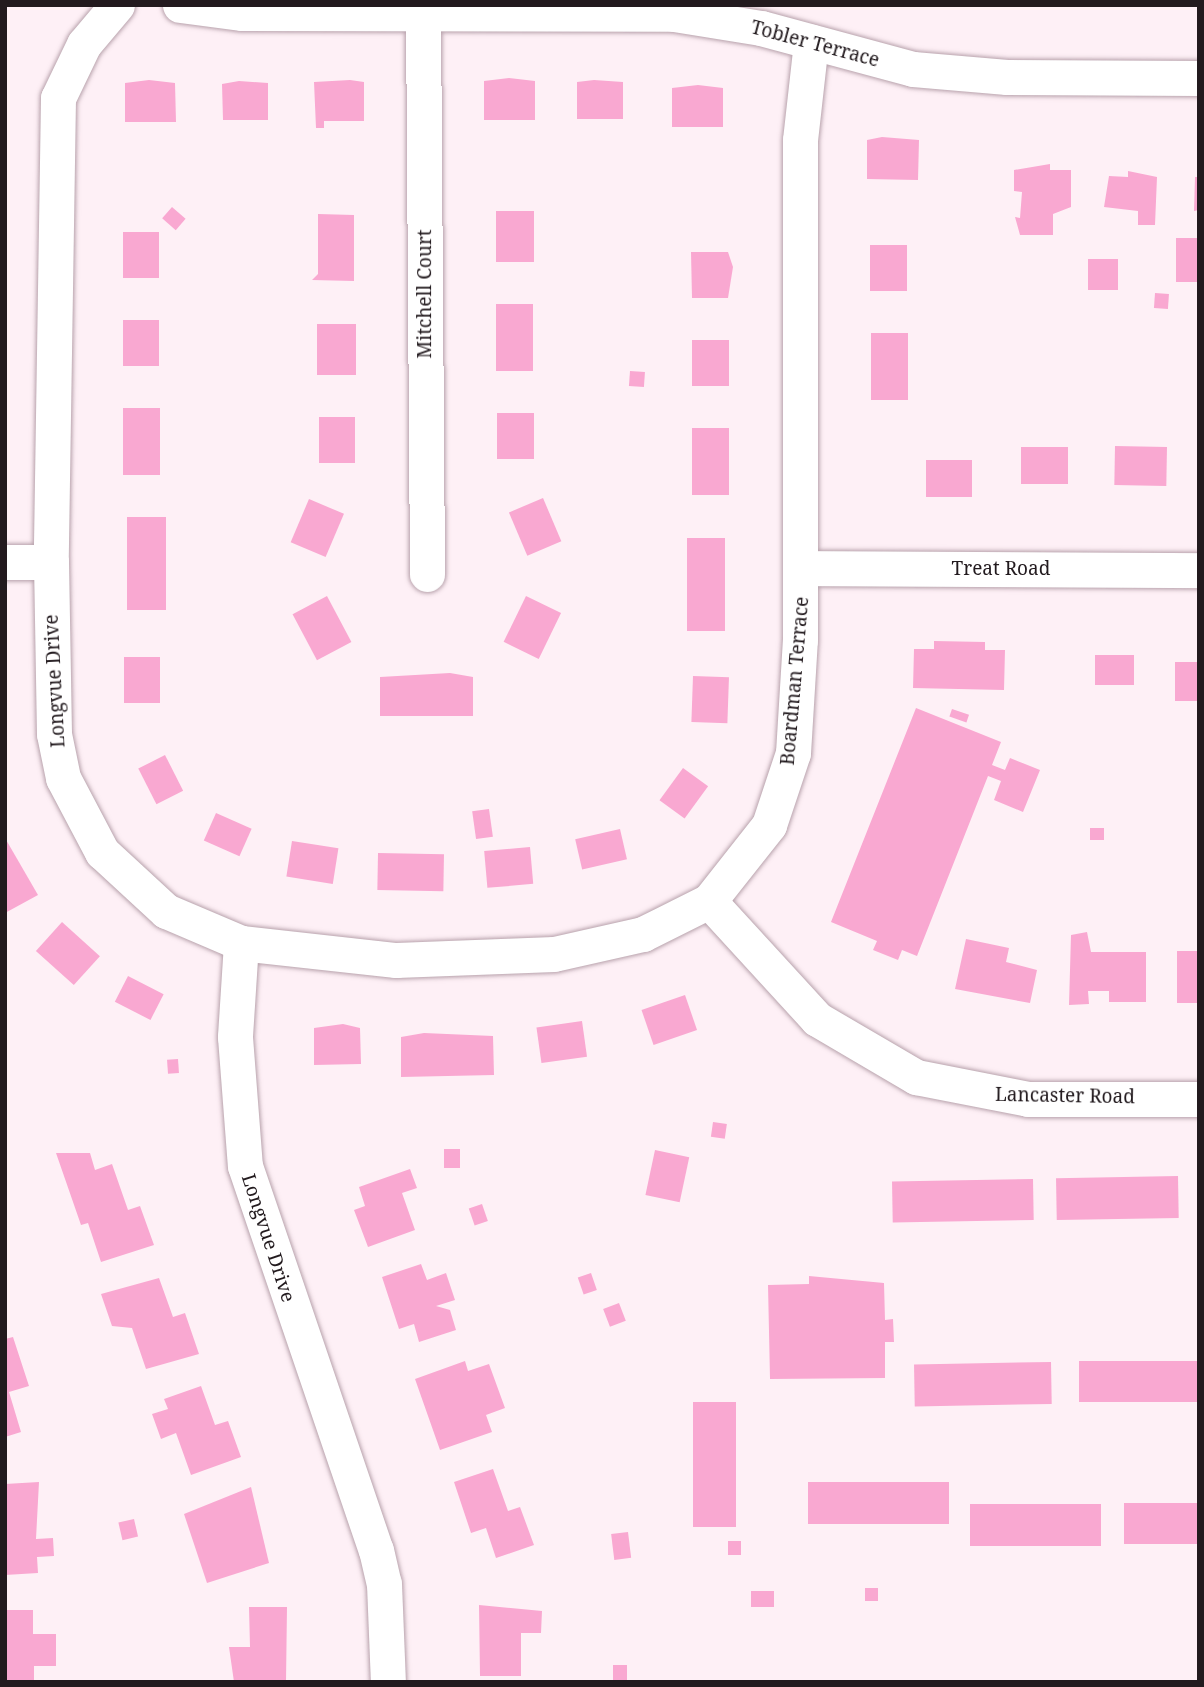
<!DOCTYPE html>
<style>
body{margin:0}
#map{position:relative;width:1204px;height:1687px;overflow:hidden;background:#fef0f6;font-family:"Noto Serif",serif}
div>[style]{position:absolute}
.building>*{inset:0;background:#f9a8d1;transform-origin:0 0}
.roads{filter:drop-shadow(0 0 2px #b8a2ac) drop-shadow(0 0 2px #b8a2ac)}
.minor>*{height:35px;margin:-17.5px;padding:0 17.5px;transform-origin:17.5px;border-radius:17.5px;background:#fff}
span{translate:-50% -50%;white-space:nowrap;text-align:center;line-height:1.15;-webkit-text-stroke:6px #fff;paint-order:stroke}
.street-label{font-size:19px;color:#221a1e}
.frame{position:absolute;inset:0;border:7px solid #221a1e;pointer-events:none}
</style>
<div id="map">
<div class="building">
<i style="clip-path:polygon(509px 78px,535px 81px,535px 120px,484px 120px,484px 81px)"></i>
<i style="clip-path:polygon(149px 80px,175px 83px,176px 122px,125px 122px,125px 83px)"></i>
<i style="clip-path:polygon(350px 80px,364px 82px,364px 121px,324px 121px,324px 128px,316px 128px,314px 82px)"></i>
<i style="clip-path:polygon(594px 80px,623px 82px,623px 119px,577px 119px,577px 82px)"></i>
<i style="clip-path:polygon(239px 81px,268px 83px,268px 120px,223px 120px,222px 84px)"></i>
<i style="clip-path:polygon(698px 85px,723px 88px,723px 127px,672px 127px,672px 88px)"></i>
<i style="clip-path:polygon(882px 137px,919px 140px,918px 180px,867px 179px,867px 140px)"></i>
<i style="clip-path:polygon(1050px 164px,1050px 170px,1071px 170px,1071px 207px,1053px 214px,1053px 235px,1020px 235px,1015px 217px,1020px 218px,1022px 192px,1014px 191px,1014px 170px)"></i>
<i style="clip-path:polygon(1128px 171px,1157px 177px,1155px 225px,1138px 225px,1138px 211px,1104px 207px,1109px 176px,1128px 177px)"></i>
<i style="clip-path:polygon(1195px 177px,1199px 177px,1199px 210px,1194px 211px)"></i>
<i style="left:172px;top:207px;width:18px;height:15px;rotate:41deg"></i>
<i style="left:496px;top:211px;width:38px;height:51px"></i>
<i style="clip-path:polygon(318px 214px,354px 215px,354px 281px,312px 280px,318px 274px)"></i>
<i style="left:123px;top:232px;width:36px;height:46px"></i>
<i style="left:1176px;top:238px;width:23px;height:44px"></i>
<i style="left:870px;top:245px;width:37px;height:46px"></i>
<i style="clip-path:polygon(691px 252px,728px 252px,733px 267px,728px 298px,692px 298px)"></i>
<i style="left:1088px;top:259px;width:30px;height:31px"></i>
<i style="left:1155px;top:293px;width:14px;height:15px;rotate:4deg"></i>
<i style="left:496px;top:304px;width:37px;height:67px"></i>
<i style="left:123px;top:320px;width:36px;height:46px"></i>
<i style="left:317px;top:324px;width:39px;height:51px"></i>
<i style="left:871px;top:333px;width:37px;height:67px"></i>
<i style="left:692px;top:340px;width:37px;height:46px"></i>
<i style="left:630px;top:371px;width:15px;height:15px;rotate:4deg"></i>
<i style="left:123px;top:408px;width:37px;height:67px"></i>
<i style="left:497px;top:413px;width:37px;height:46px"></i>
<i style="left:319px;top:417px;width:36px;height:46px"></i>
<i style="left:692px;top:428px;width:37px;height:67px"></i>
<i style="left:1115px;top:446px;width:52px;height:39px;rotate:1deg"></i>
<i style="left:1021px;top:447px;width:47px;height:37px"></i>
<i style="left:926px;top:460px;width:46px;height:37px"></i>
<i style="left:543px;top:498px;width:47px;height:37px;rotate:67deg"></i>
<i style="left:309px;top:499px;width:38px;height:47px;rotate:23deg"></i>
<i style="left:127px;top:517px;width:39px;height:93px"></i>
<i style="left:687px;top:538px;width:38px;height:93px"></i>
<i style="left:327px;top:596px;width:52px;height:39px;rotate:62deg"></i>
<i style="left:526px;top:596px;width:39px;height:51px;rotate:26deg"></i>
<i style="clip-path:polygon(934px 641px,985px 642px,985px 650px,1005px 650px,1004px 690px,913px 688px,914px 649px,934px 649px)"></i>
<i style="left:1095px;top:655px;width:39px;height:30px"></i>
<i style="left:124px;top:657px;width:36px;height:46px"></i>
<i style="left:1175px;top:662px;width:24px;height:39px"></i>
<i style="clip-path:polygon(450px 673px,473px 677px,473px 716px,380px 716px,380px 677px)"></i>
<i style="left:693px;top:676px;width:36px;height:46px;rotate:2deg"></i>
<i style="clip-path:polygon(916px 708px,1001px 742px,992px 765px,1005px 770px,1010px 758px,1040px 770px,1023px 812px,994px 800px,1001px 781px,988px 776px,917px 956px,902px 950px,898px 960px,873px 950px,877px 941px,831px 922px)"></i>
<i style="left:952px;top:709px;width:18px;height:8px;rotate:19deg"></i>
<i style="left:165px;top:755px;width:40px;height:30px;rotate:63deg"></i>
<i style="left:683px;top:768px;width:31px;height:40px;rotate:36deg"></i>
<i style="left:489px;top:809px;width:28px;height:17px;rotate:82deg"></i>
<i style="left:216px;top:813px;width:39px;height:30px;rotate:24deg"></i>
<i style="left:1104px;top:828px;width:12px;height:14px;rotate:90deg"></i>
<i style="left:620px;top:829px;width:31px;height:46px;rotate:77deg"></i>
<i style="clip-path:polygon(5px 838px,38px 895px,5px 913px)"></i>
<i style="left:292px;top:841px;width:47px;height:36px;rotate:9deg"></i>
<i style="left:530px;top:847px;width:37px;height:46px;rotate:85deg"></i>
<i style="left:378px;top:853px;width:66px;height:37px;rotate:1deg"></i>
<i style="left:62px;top:922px;width:51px;height:39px;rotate:42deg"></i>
<i style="clip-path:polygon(1087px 932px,1091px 952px,1146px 952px,1146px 1002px,1109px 1002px,1109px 991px,1088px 991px,1089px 1004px,1069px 1005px,1071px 935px)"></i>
<i style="clip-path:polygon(966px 939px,1009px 948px,1006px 962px,1037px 970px,1030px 1003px,955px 989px)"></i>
<i style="left:1177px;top:951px;width:22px;height:52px"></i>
<i style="left:128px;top:976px;width:40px;height:29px;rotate:27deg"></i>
<i style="left:685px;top:995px;width:37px;height:46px;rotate:71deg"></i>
<i style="left:582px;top:1021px;width:36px;height:46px;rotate:82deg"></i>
<i style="clip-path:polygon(343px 1024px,360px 1028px,361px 1064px,314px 1065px,314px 1028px)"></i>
<i style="clip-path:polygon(424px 1033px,493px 1036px,494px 1075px,401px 1077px,401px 1037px)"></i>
<i style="left:178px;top:1059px;width:14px;height:11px;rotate:86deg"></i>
<i style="left:713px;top:1122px;width:14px;height:15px;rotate:8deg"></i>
<i style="left:460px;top:1149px;width:19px;height:16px;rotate:90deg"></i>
<i style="left:655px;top:1150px;width:35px;height:46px;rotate:12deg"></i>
<i style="clip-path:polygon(56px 1153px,90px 1153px,95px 1170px,112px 1164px,128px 1210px,140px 1206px,154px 1245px,101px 1262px,88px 1223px,81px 1225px)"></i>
<i style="clip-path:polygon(410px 1169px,417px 1188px,402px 1193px,415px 1230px,368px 1247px,354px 1210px,365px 1206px,359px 1187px)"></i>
<i style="left:1178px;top:1176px;width:42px;height:122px;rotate:89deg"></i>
<i style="left:1033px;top:1179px;width:41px;height:141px;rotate:89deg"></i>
<i style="left:482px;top:1204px;width:18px;height:14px;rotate:71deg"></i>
<i style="clip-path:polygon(421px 1264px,427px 1280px,446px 1273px,455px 1300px,436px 1306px,450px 1310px,456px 1330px,419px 1342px,414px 1324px,399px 1329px,382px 1277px)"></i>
<i style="left:591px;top:1273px;width:18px;height:14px;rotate:71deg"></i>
<i style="clip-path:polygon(809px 1276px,884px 1283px,885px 1320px,893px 1319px,894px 1342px,885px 1342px,885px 1378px,770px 1379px,768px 1285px,809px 1284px)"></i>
<i style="clip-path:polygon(159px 1278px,173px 1317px,185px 1313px,199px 1354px,146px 1369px,132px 1328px,112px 1326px,101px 1294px)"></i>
<i style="left:619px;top:1303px;width:19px;height:17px;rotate:69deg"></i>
<i style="clip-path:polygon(13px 1337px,29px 1386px,9px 1392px,21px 1432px,5px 1437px,5px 1339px)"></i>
<i style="clip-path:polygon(465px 1361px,468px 1371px,489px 1364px,505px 1408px,486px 1415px,492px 1432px,440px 1450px,415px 1379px)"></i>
<i style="left:1199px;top:1361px;width:41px;height:120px;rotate:90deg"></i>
<i style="left:1051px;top:1362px;width:42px;height:137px;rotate:89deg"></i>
<i style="clip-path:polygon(201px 1386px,215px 1425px,228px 1421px,241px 1457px,191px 1475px,176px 1433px,161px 1439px,152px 1414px,168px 1409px,164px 1399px)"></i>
<i style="left:693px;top:1402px;width:43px;height:125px"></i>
<i style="clip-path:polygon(493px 1469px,508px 1511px,520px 1507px,534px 1545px,496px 1558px,486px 1528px,471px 1533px,454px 1482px)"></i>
<i style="clip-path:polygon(39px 1482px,36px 1539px,53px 1538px,54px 1556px,37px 1557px,38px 1573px,5px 1575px,5px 1484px)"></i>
<i style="left:949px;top:1482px;width:42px;height:141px;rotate:90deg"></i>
<i style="clip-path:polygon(251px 1487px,269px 1563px,207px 1583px,184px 1514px)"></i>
<i style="left:1199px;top:1503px;width:41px;height:75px;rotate:90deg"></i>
<i style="left:1101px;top:1504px;width:42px;height:131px;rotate:90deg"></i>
<i style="left:134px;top:1519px;width:18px;height:16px;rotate:77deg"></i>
<i style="left:628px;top:1532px;width:26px;height:17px;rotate:83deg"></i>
<i style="left:728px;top:1541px;width:13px;height:14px"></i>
<i style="left:865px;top:1588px;width:13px;height:13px"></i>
<i style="left:774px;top:1591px;width:16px;height:23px;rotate:90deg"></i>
<i style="clip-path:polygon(479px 1605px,542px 1611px,541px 1633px,521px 1633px,521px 1676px,480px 1676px)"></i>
<i style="clip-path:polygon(249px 1607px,287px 1607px,286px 1682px,234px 1682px,229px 1647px,250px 1647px)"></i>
<i style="clip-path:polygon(5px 1610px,33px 1610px,33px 1634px,56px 1634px,56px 1666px,34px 1666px,34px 1682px,5px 1682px)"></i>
<i style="left:613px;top:1665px;width:14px;height:17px"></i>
</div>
<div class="roads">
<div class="minor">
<i style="left:117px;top:5px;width:51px;rotate:130.2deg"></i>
<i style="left:84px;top:44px;width:60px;rotate:115.7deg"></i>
<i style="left:58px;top:98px;width:464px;rotate:90.9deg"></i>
<i style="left:51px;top:562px;width:172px;rotate:89deg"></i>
<i style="left:54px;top:734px;width:45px;rotate:78.4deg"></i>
<i style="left:63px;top:778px;width:84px;rotate:62.2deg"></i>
<i style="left:102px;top:852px;width:87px;rotate:42.7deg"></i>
<i style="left:166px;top:911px;width:82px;rotate:23.1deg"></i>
<i style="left:241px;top:943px;width:156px;rotate:6.3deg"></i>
<i style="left:396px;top:960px;width:158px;rotate:-2.2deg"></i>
<i style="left:554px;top:954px;width:91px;rotate:-12.7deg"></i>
<i style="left:643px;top:934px;width:74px;rotate:-26.6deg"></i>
<i style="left:709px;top:901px;width:97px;rotate:-51.7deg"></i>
<i style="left:769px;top:825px;width:76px;rotate:-71.6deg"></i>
<i style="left:793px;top:753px;width:113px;rotate:-86.5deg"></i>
<i style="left:800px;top:640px;width:500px;rotate:-90deg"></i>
<i style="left:800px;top:140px;width:99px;rotate:-83.6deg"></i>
<i style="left:180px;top:5px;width:63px;rotate:7.4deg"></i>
<i style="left:242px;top:13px;width:432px;rotate:0.1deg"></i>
<i style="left:674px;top:14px;width:88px;rotate:9.1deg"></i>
<i style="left:761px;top:28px;width:157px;rotate:15.1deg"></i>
<i style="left:913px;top:69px;width:94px;rotate:4.9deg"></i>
<i style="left:1007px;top:77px;width:192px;rotate:0.3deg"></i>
<i style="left:423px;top:13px;width:561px;rotate:89.59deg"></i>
<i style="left:5px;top:562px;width:46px"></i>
<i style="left:803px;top:568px;width:396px;rotate:0.3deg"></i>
<i style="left:709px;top:901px;width:160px;rotate:47.5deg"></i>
<i style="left:817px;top:1019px;width:115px;rotate:30.4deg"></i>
<i style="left:916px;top:1077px;width:114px;rotate:11.1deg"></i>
<i style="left:1028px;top:1099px;width:171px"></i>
<i style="left:241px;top:943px;width:94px;rotate:93.7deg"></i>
<i style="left:235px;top:1037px;width:129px;rotate:85.6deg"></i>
<i style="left:245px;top:1166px;width:406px;rotate:71.2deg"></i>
<i style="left:376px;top:1550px;width:35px;rotate:77deg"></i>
<i style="left:384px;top:1584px;width:98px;rotate:87.7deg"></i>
</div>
</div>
<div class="street-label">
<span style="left:815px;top:44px;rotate:15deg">Tobler Terrace</span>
<span style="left:425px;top:294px;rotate:-90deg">Mitchell Court</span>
<span style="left:1001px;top:569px">Treat Road</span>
<span style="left:55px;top:681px;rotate:-93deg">Longvue Drive</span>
<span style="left:795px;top:681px;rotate:-85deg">Boardman Terrace</span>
<span style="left:1065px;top:1096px;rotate:1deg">Lancaster Road</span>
<span style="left:268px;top:1238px;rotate:72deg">Longvue Drive</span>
</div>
<div class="frame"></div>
</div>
